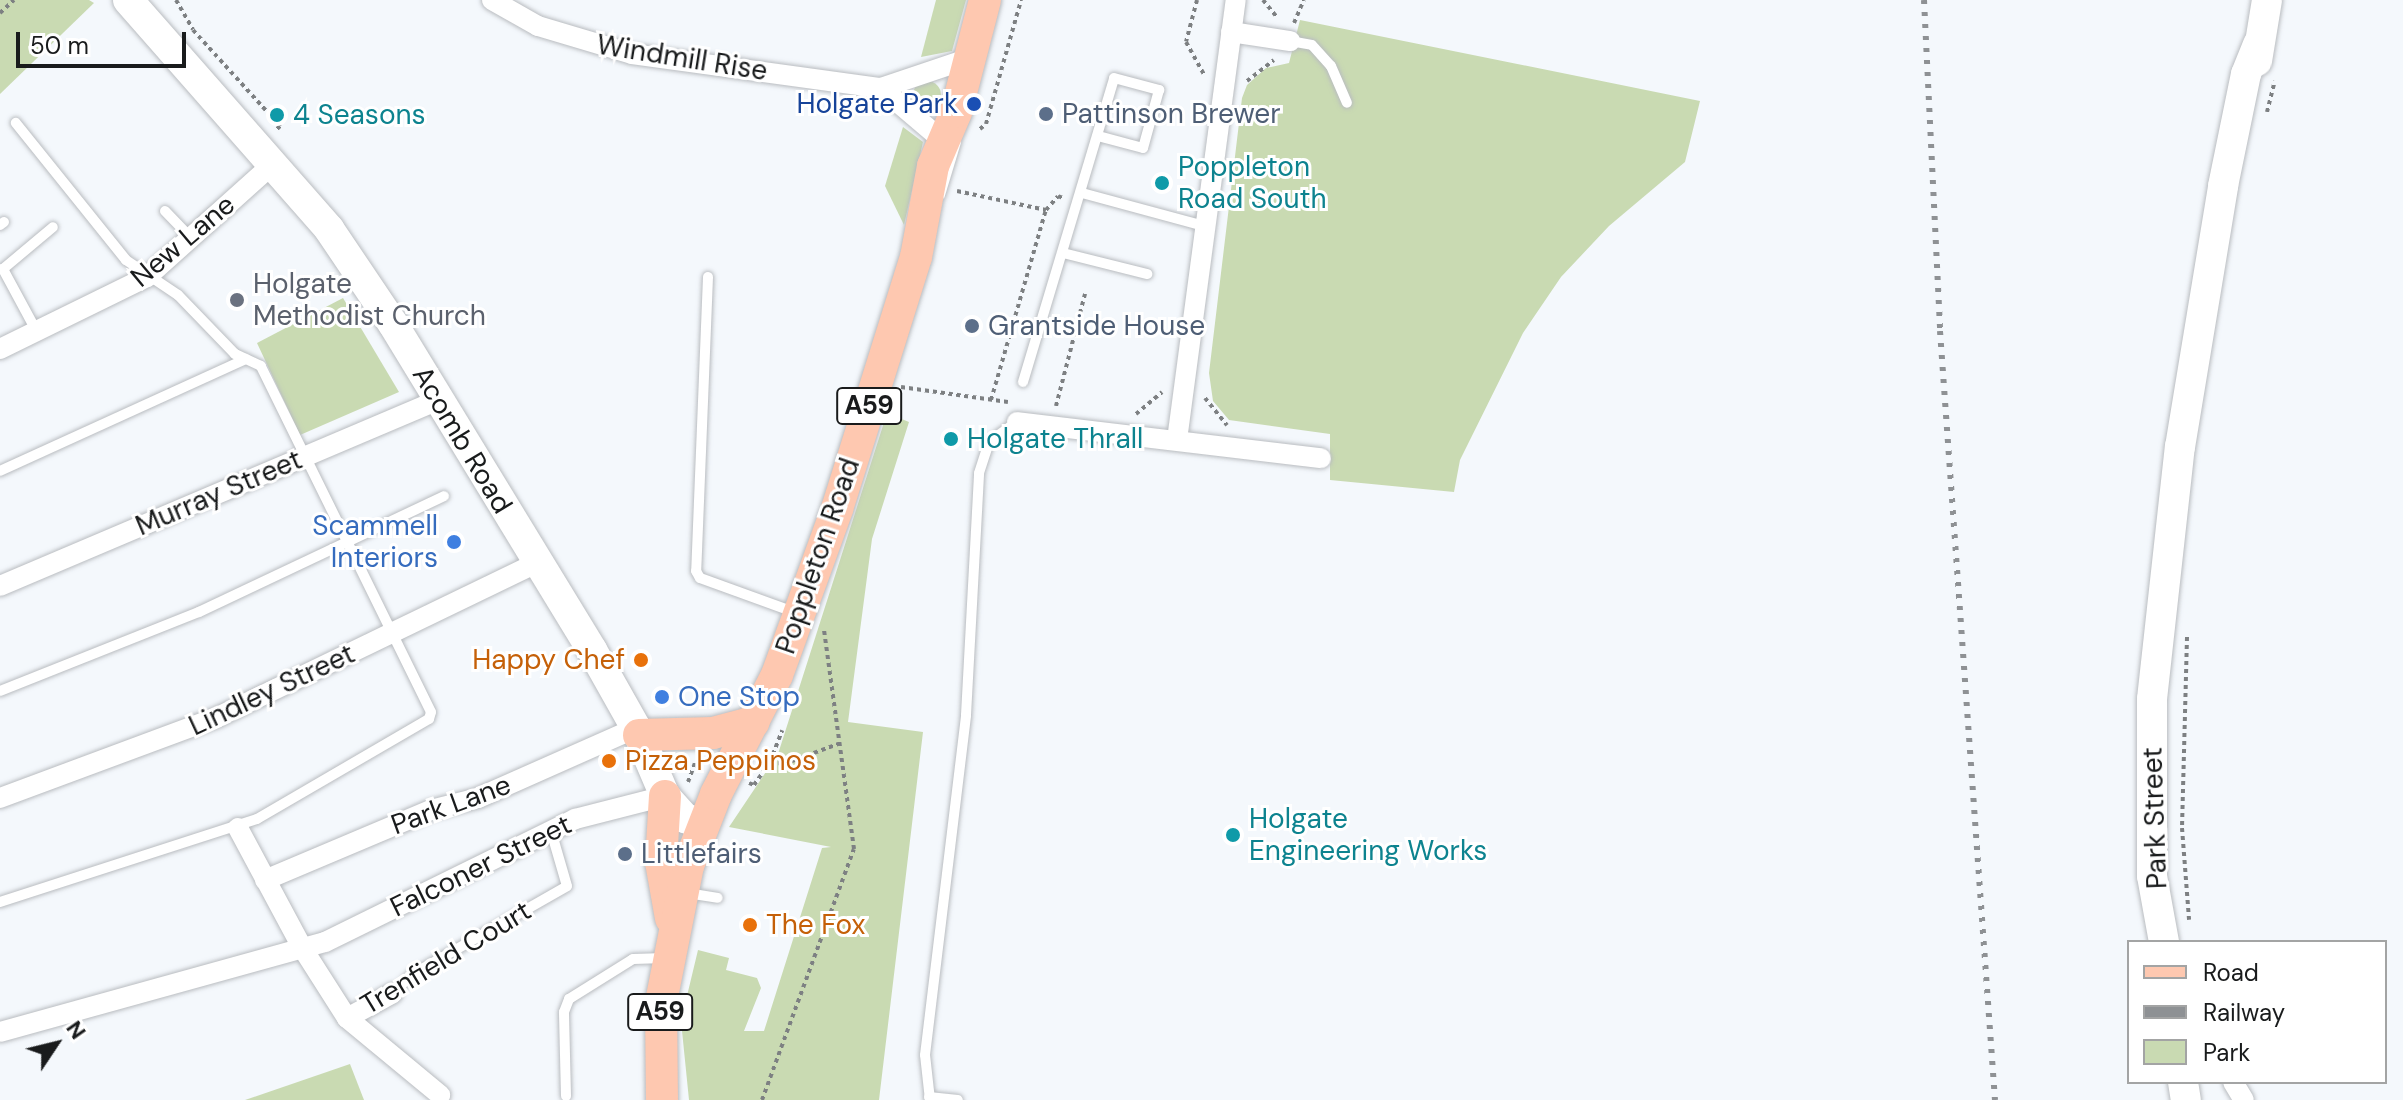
<!DOCTYPE html>
<style>
body{margin:0}
#map{position:relative;width:2403px;height:1100px;overflow:hidden;background:#f4f8fc;font-family:"DM Sans",sans-serif}
div>[style]{position:absolute}
.green>*{inset:0;background:#c9dab2}
.round{border-radius:50%}
.path>*{height:4px;margin-top:-2px;transform-origin:0;background:repeating-linear-gradient(90deg,#7d8082 0 4px,transparent 0 8px)}
.roads{filter:drop-shadow(0 0 2px #b9bcc0) drop-shadow(0 0 2px #b9bcc0)}
.lane>*{height:10px;margin:-5px;padding:0 5px;transform-origin:5px;border-radius:5px;background:#fff}
.street>*{height:20px;margin:-10px;padding:0 10px;transform-origin:10px;border-radius:10px;background:#fff}
.secondary>*{height:30px;margin:-15px;padding:0 15px;transform-origin:15px;border-radius:15px;background:#fff}
.primary>*{height:32px;margin:-16px;padding:0 16px;transform-origin:16px;border-radius:16px;background:#fec8b0}
.rail>*{height:6px;margin-top:-3px;transform-origin:0;background:repeating-linear-gradient(90deg,#8e9194 0 4px,transparent 0 12px)}
.dots>*{width:22px;height:22px;translate:-50% -50%;box-sizing:border-box;border:4px solid #fff;border-radius:50%}
span{translate:-50% -50%;white-space:nowrap;text-align:center;line-height:1.15;-webkit-text-stroke:6px #fff;paint-order:stroke}
.shield-label span{padding:2px 6px;background:#fff;border:2px solid;border-radius:6px;-webkit-text-stroke-width:0}
.shield-label{font-size:26px;color:#191b1c;font-weight:700}
.street-label{font-size:28px;color:#191b1c}
.transit-label{font-size:28px;color:#164399}
.right{translate:-100% -50%;text-align:right}
.service-label{font-size:28px;color:#4e5e75}
.left{translate:0 -50%;text-align:left}
.culture-label{font-size:28px;color:#0d838f}
.worship-label{font-size:28px;color:#5b616d}
.shop-label{font-size:28px;color:#366cbe}
.food-label{font-size:28px;color:#c56008}
.legend{position:absolute;left:2127px;top:940px;width:260px;height:144px;box-sizing:border-box;background:#fff;border:2px solid #a3a4a4;margin:0;padding:10px 14px;list-style:none;font-size:24px;color:#191b1c}
.legend li{display:flex;align-items:center;gap:16px;height:40px}
.legend b{width:40px;border:2px solid #a3a4a4}
.north{position:absolute;left:16px;top:1004px;width:80px;height:80px;-webkit-text-stroke:6px #fff;paint-order:stroke;rotate:55deg;font-size:22px;font-weight:700;line-height:32px;text-align:center;color:#191b1c}
.north::after{content:'';display:block;margin:auto;width:28px;height:36px;background:#191b1c;clip-path:polygon(50% 0,100% 100%,50% 72%,0 100%)}
.scale{position:absolute;left:16px;top:32px;width:170px;height:36px;box-sizing:border-box;border:4px solid #191b1c;border-top:0;padding-left:10px;font-size:24px;line-height:28px;white-space:nowrap;color:#191b1c;-webkit-text-stroke:6px #fff;paint-order:stroke}
</style>
<div id="map">
<div class="green">
<i style="clip-path:polygon(0 0,89px 0,94px 3px,0 94px)"></i>
<i style="clip-path:polygon(936px 0,966px 0,952px 51px,921px 57px)"></i>
<i style="clip-path:polygon(1300px 20px,1700px 101px,1685px 162px,1609px 226px,1561px 277px,1523px 333px,1460px 460px,1454px 492px,1330px 480px,1330px 434px,1229px 420px,1213px 401px,1209px 373px,1242px 98px,1247px 85px,1266px 68px,1289px 63px)"></i>
<i class="round" style="left:913px;top:81px;width:28px;height:28px"></i>
<i style="clip-path:polygon(903px 127px,923px 142px,904px 225px,885px 186px)"></i>
<i style="clip-path:polygon(343px 298px,399px 392px,300px 435px,257px 343px)"></i>
<i style="clip-path:polygon(887px 413px,909px 422px,872px 539px,848px 722px,923px 732px,879px 1100px,689px 1100px,681px 1021px,698px 950px,729px 958px,726px 970px,757px 978px,761px 988px,744px 1031px,764px 1031px,822px 848px,831px 847px,729px 827px,778px 754px)"></i>
<i style="clip-path:polygon(350px 1064px,364px 1100px,245px 1100px)"></i>
</div>
<div class="path">
<i style="left:176px;top:0;width:34px;rotate:60deg"></i>
<i style="left:193px;top:30px;width:130px;rotate:47.8deg"></i>
<i style="left:280px;top:126px;width:6px;rotate:135deg"></i>
<i style="left:1197px;top:0;width:43px;rotate:104.7deg"></i>
<i style="left:1186px;top:42px;width:38px;rotate:61deg"></i>
<i style="left:1263px;top:0;width:21px;rotate:51deg"></i>
<i style="left:0;top:13px;width:19px;rotate:-43deg"></i>
<i style="left:1294px;top:23px;width:25px;rotate:-67deg"></i>
<i style="left:1247px;top:81px;width:34px;rotate:-38deg"></i>
<i style="left:2267px;top:112px;width:32px;rotate:-76deg"></i>
<i style="left:980px;top:129px;width:8px;rotate:-40deg"></i>
<i style="left:986px;top:124px;width:129px;rotate:-74.2deg"></i>
<i style="left:957px;top:191px;width:91px;rotate:12.1deg"></i>
<i style="left:1046px;top:210px;width:18px;rotate:-49deg"></i>
<i style="left:1058px;top:196px;width:5px;rotate:22deg"></i>
<i style="left:901px;top:387px;width:108px;rotate:8deg"></i>
<i style="left:1205px;top:398px;width:35px;rotate:51deg"></i>
<i style="left:991px;top:400px;width:198px;rotate:-73.9deg"></i>
<i style="left:1056px;top:406px;width:116px;rotate:-75.5deg"></i>
<i style="left:1136px;top:414px;width:34px;rotate:-40deg"></i>
<i style="left:2187px;top:637px;width:191px;rotate:91.5deg"></i>
<i style="left:2182px;top:828px;width:92px;rotate:85.6deg"></i>
<i style="left:770px;top:762px;width:14px;rotate:8deg"></i>
<i style="left:784px;top:764px;width:58px;rotate:-20.3deg"></i>
<i style="left:688px;top:782px;width:23px;rotate:-70deg"></i>
<i style="left:749px;top:783px;width:5px;rotate:22deg"></i>
<i style="left:754px;top:785px;width:28px;rotate:-55deg"></i>
<i style="left:770px;top:762px;width:34px;rotate:-69deg"></i>
<i style="left:762px;top:1100px;width:267px;rotate:-69.9deg"></i>
<i style="left:854px;top:849px;width:222px;rotate:-97.8deg"></i>
</div>
<div class="roads">
<div class="lane">
<i style="left:1290px;top:41px;width:22px;rotate:10deg"></i>
<i style="left:1312px;top:45px;width:28px;rotate:48deg"></i>
<i style="left:1331px;top:66px;width:40px;rotate:66.6deg"></i>
<i style="left:1082px;top:193px;width:126px;rotate:15.1deg"></i>
<i style="left:940px;top:195px;width:55px;rotate:-73.2deg"></i>
<i style="left:165px;top:211px;width:37px;rotate:46deg"></i>
<i style="left:0;top:225px;width:5px;rotate:-37deg"></i>
<i style="left:1063px;top:253px;width:87px;rotate:14deg"></i>
<i style="left:708px;top:277px;width:294px;rotate:92.3deg"></i>
<i style="left:696px;top:571px;width:8px;rotate:60deg"></i>
<i style="left:700px;top:578px;width:100px;rotate:19.9deg"></i>
<i style="left:37px;top:332px;width:72px;rotate:-118.4deg"></i>
<i style="left:3px;top:269px;width:65px;rotate:-40deg"></i>
<i style="left:1023px;top:382px;width:317px;rotate:-73.3deg"></i>
<i style="left:1114px;top:78px;width:47px;rotate:14.9deg"></i>
<i style="left:1159px;top:90px;width:60px;rotate:105.4deg"></i>
<i style="left:1143px;top:148px;width:47px;rotate:-165.1deg"></i>
<i style="left:0;top:471px;width:270px;rotate:-24.5deg"></i>
<i style="left:0;top:691px;width:214px;rotate:-21.7deg"></i>
<i style="left:199px;top:612px;width:271px;rotate:-25.3deg"></i>
<i style="left:687px;top:893px;width:31px;rotate:9deg"></i>
<i style="left:0;top:902px;width:270px;rotate:-17.9deg"></i>
<i style="left:257px;top:819px;width:199px;rotate:-30.2deg"></i>
<i style="left:429px;top:719px;width:7px;rotate:-74deg"></i>
<i style="left:431px;top:712px;width:386px;rotate:-116.2deg"></i>
<i style="left:261px;top:366px;width:29px;rotate:-155deg"></i>
<i style="left:235px;top:354px;width:82px;rotate:-134deg"></i>
<i style="left:178px;top:295px;width:63px;rotate:-146.1deg"></i>
<i style="left:126px;top:260px;width:176px;rotate:-128.8deg"></i>
<i style="left:393px;top:993px;width:28px;rotate:-44deg"></i>
<i style="left:413px;top:974px;width:177px;rotate:-29.7deg"></i>
<i style="left:567px;top:886px;width:57px;rotate:-106.2deg"></i>
<i style="left:566px;top:1096px;width:84px;rotate:-91.4deg"></i>
<i style="left:564px;top:1012px;width:14px;rotate:-69deg"></i>
<i style="left:569px;top:999px;width:75px;rotate:-32deg"></i>
<i style="left:633px;top:959px;width:32px;rotate:-2deg"></i>
<i style="left:929px;top:1097px;width:29px;rotate:6deg"></i>
<i style="left:930px;top:1100px;width:45px;rotate:-96.3deg"></i>
<i style="left:925px;top:1055px;width:342px;rotate:-83.1deg"></i>
<i style="left:966px;top:715px;width:242px;rotate:-86.9deg"></i>
<i style="left:979px;top:473px;width:33px;rotate:-72deg"></i>
<i style="left:989px;top:442px;width:34px;rotate:-36deg"></i>
</div>
<div class="street">
<i style="left:492px;top:0;width:53px;rotate:29.5deg"></i>
<i style="left:538px;top:26px;width:98px;rotate:16.6deg"></i>
<i style="left:632px;top:54px;width:251px;rotate:7.8deg"></i>
<i style="left:881px;top:88px;width:94px;rotate:-18.6deg"></i>
<i style="left:1231px;top:32px;width:60px;rotate:8.7deg"></i>
<i style="left:881px;top:88px;width:80px;rotate:40.4deg"></i>
<i style="left:0;top:349px;width:164px;rotate:-26.1deg"></i>
<i style="left:147px;top:277px;width:168px;rotate:-41.9deg"></i>
<i style="left:1017px;top:422px;width:306px;rotate:6.8deg"></i>
<i style="left:1177px;top:440px;width:444px;rotate:-82.4deg"></i>
<i style="left:0;top:586px;width:477px;rotate:-23deg"></i>
<i style="left:0;top:798px;width:233px;rotate:-20.4deg"></i>
<i style="left:218px;top:717px;width:354px;rotate:-25.8deg"></i>
<i style="left:238px;top:828px;width:137px;rotate:61.8deg"></i>
<i style="left:303px;top:949px;width:82px;rotate:57.5deg"></i>
<i style="left:347px;top:1018px;width:121px;rotate:39.6deg"></i>
<i style="left:265px;top:880px;width:180px;rotate:-22.9deg"></i>
<i style="left:431px;top:810px;width:49px;rotate:-14.3deg"></i>
<i style="left:478px;top:798px;width:173px;rotate:-23.9deg"></i>
<i style="left:347px;top:1018px;width:52px;rotate:-28.5deg"></i>
<i style="left:0;top:1032px;width:337px;rotate:-15.5deg"></i>
<i style="left:325px;top:942px;width:279px;rotate:-26.2deg"></i>
<i style="left:575px;top:819px;width:93px;rotate:-14.3deg"></i>
<i style="left:2233px;top:1082px;width:21px;rotate:59deg"></i>
</div>
<div class="secondary">
<i style="left:128px;top:0;width:305px;rotate:48.7deg"></i>
<i style="left:329px;top:229px;width:115px;rotate:56deg"></i>
<i style="left:393px;top:324px;width:382px;rotate:58.6deg"></i>
<i style="left:592px;top:650px;width:90px;rotate:60.6deg"></i>
<i style="left:636px;top:728px;width:74px;rotate:66.9deg"></i>
<i style="left:665px;top:796px;width:30px;rotate:48deg"></i>
<i style="left:685px;top:818px;width:19px;rotate:21deg"></i>
<i style="left:2257px;top:61px;width:62px;rotate:-80.7deg"></i>
<i style="left:2164px;top:942px;width:67px;rotate:-100.3deg"></i>
<i style="left:2152px;top:876px;width:177px;rotate:-90deg"></i>
<i style="left:2152px;top:699px;width:254px;rotate:-83.7deg"></i>
<i style="left:2180px;top:447px;width:265px;rotate:-80.6deg"></i>
<i style="left:2223px;top:186px;width:114px;rotate:-78.4deg"></i>
<i style="left:2246px;top:74px;width:32px;rotate:-68deg"></i>
<i style="left:2183px;top:1082px;width:18px;rotate:81deg"></i>
</div>
<div class="primary">
<i style="left:639px;top:735px;width:74px;rotate:-1.5deg"></i>
<i style="left:713px;top:733px;width:42px;rotate:-15deg"></i>
<i style="left:665px;top:796px;width:66px;rotate:93.5deg"></i>
<i style="left:661px;top:862px;width:57px;rotate:79.9deg"></i>
<i style="left:662px;top:1100px;width:98px;rotate:-90.6deg"></i>
<i style="left:661px;top:1002px;width:139px;rotate:-78.8deg"></i>
<i style="left:688px;top:866px;width:77px;rotate:-68.7deg"></i>
<i style="left:716px;top:794px;width:134px;rotate:-62.9deg"></i>
<i style="left:777px;top:675px;width:177px;rotate:-70.1deg"></i>
<i style="left:837px;top:509px;width:264px;rotate:-72.6deg"></i>
<i style="left:916px;top:257px;width:93px;rotate:-79.4deg"></i>
<i style="left:933px;top:166px;width:59px;rotate:-66.9deg"></i>
<i style="left:956px;top:112px;width:116px;rotate:-75.5deg"></i>
</div>
</div>
<div class="rail">
<i style="left:1924px;top:0;width:331px;rotate:87.2deg"></i>
<i style="left:1940px;top:331px;width:771px;rotate:85.91deg"></i>
</div>
<div class="dots">
<i style="left:974px;top:104px;background:#1a4fb4"></i>
<i style="left:1046px;top:114px;background:#5c6f8a"></i>
<i style="left:277px;top:115px;background:#0f9aa8"></i>
<i style="left:1162px;top:183px;background:#0f9aa8"></i>
<i style="left:237px;top:300px;background:#6b7280"></i>
<i style="left:972px;top:326px;background:#5c6f8a"></i>
<i style="left:951px;top:439px;background:#0f9aa8"></i>
<i style="left:454px;top:542px;background:#3f7fe0"></i>
<i style="left:641px;top:660px;background:#e8710a"></i>
<i style="left:662px;top:697px;background:#3f7fe0"></i>
<i style="left:609px;top:761px;background:#e8710a"></i>
<i style="left:1233px;top:835px;background:#0f9aa8"></i>
<i style="left:625px;top:854px;background:#5c6f8a"></i>
<i style="left:750px;top:925px;background:#e8710a"></i>
</div>
<div class="shield-label">
<span style="left:869px;top:406px">A59</span>
<span style="left:660px;top:1012px">A59</span>
</div>
<div class="street-label">
<span style="left:682px;top:58px;rotate:9deg">Windmill Rise</span>
<span style="left:183px;top:241px;rotate:-40deg">New Lane</span>
<span style="left:462px;top:440px;rotate:59deg">Acomb Road</span>
<span style="left:219px;top:493px;rotate:-23deg">Murray Street</span>
<span style="left:818px;top:556px;rotate:-71deg">Poppleton Road</span>
<span style="left:272px;top:690px;rotate:-25deg">Lindley Street</span>
<span style="left:451px;top:805px;rotate:-20deg">Park Lane</span>
<span style="left:2155px;top:818px;rotate:-92deg">Park Street</span>
<span style="left:481px;top:866px;rotate:-26deg">Falconer Street</span>
<span style="left:446px;top:958px;rotate:-31deg">Trenfield Court</span>
</div>
<div class="transit-label">
<span class="right" style="left:958px;top:104px">Holgate Park</span>
</div>
<div class="service-label">
<span class="left" style="left:1062px;top:114px">Pattinson Brewer</span>
<span class="left" style="left:988px;top:326px">Grantside House</span>
<span class="left" style="left:641px;top:854px">Littlefairs</span>
</div>
<div class="culture-label">
<span class="left" style="left:293px;top:115px">4 Seasons</span>
<span class="left" style="left:1178px;top:183px">Poppleton<br>Road South</span>
<span class="left" style="left:967px;top:439px">Holgate Thrall</span>
<span class="left" style="left:1249px;top:835px">Holgate<br>Engineering Works</span>
</div>
<div class="worship-label">
<span class="left" style="left:253px;top:300px">Holgate<br>Methodist Church</span>
</div>
<div class="shop-label">
<span class="right" style="left:438px;top:542px">Scammell<br>Interiors</span>
<span class="left" style="left:678px;top:697px">One Stop</span>
</div>
<div class="food-label">
<span class="right" style="left:625px;top:660px">Happy Chef</span>
<span class="left" style="left:625px;top:761px">Pizza Peppinos</span>
<span class="left" style="left:766px;top:925px">The Fox</span>
</div>
<ul class="legend">
<li><b style="height:10px;background:#fec8b0"></b>Road</li>
<li><b style="height:10px;background:#8e9194"></b>Railway</li>
<li><b style="height:22px;background:#c9dab2"></b>Park</li>
</ul>
<div class="north">N</div>
<div class="scale">50 m</div>
</div>
